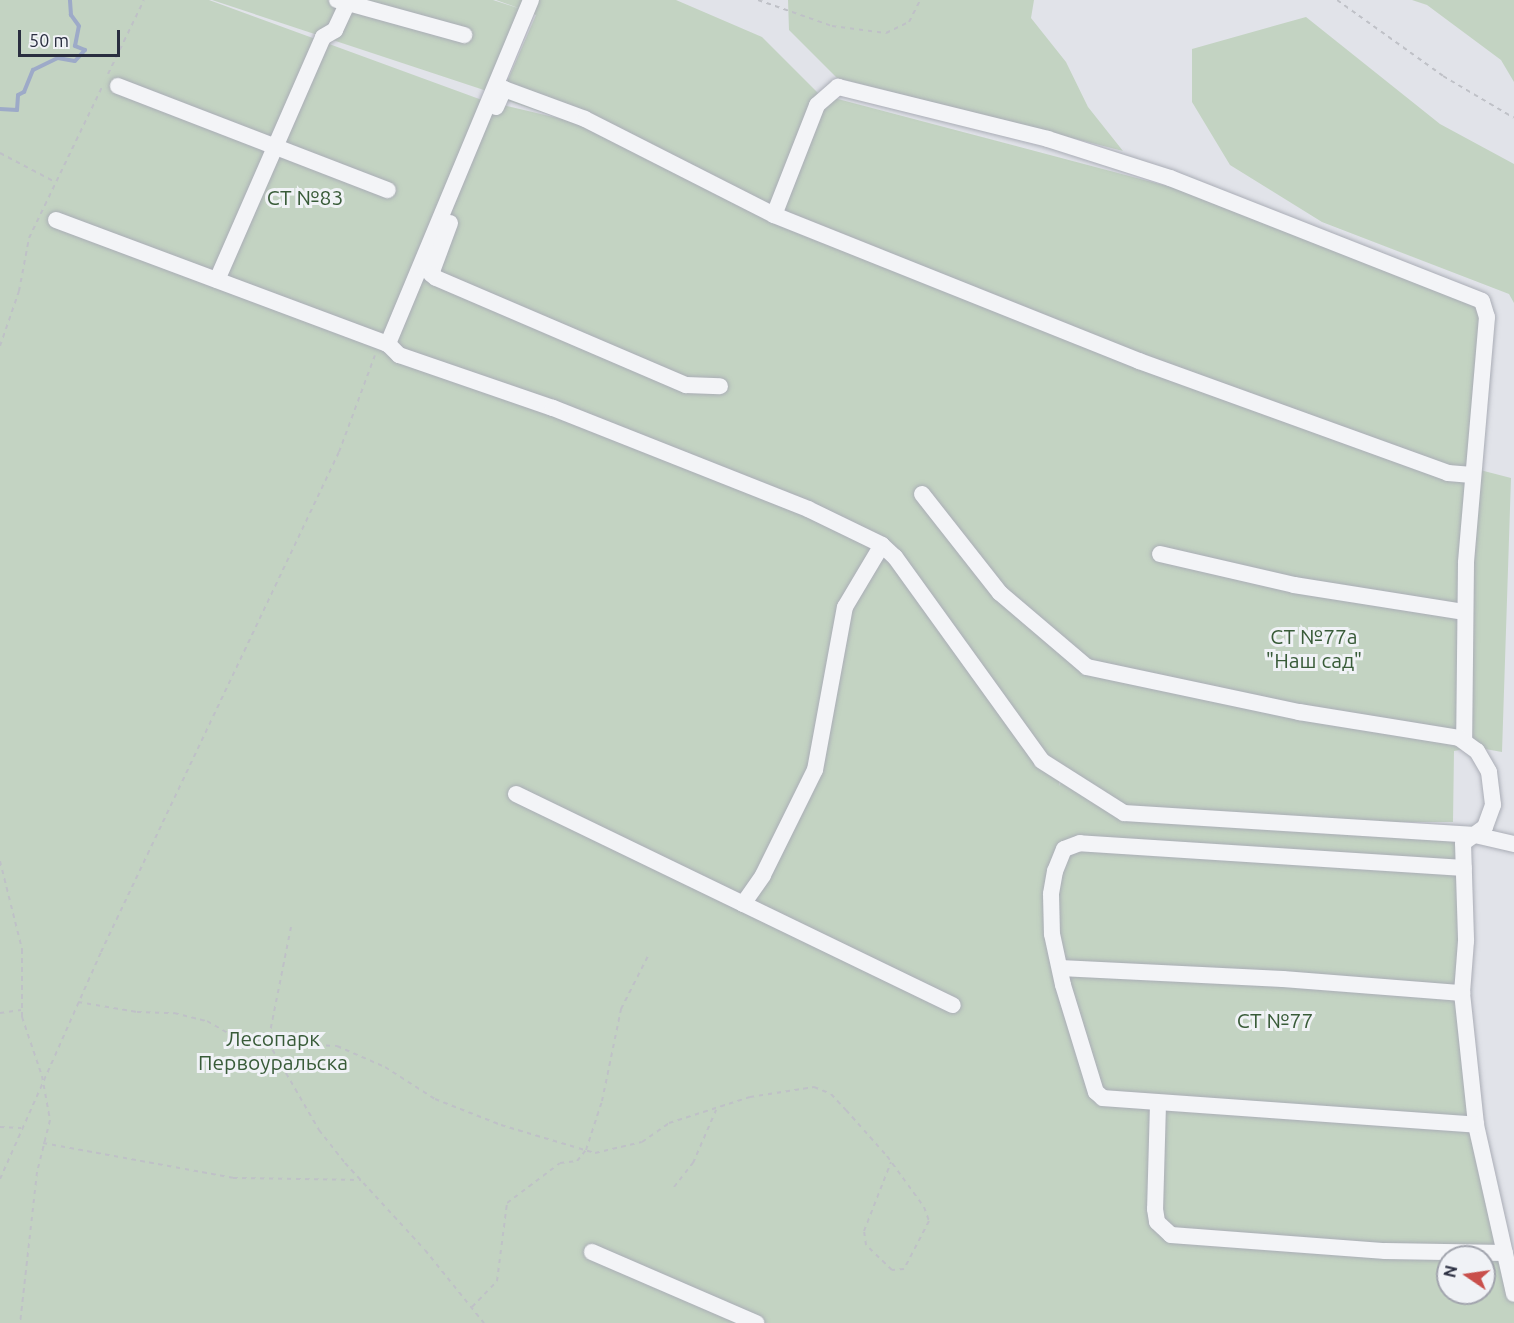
<!DOCTYPE html>
<meta charset="utf-8">
<style>
body{margin:0}
#map{position:relative;width:1514px;height:1323px;overflow:hidden;background:#e1e3e9;font-family:Ubuntu,sans-serif}
div>[style]{position:absolute}
.green>*{inset:0;background:#c3d3c2}
.stream>*{height:4px;margin:-2px;padding:0 2px;transform-origin:2px;border-radius:2px;background:#9daac8}
.path>*{height:2px;margin-top:-1px;transform-origin:0;background:repeating-linear-gradient(90deg,#bfc1c7 0 4.5px,transparent 0 9px)}
.roads{filter:drop-shadow(0 0 2px #aaadb6) drop-shadow(0 0 2px #aaadb6)}
.minor>*{height:16px;margin:-8px;padding:0 8px;transform-origin:8px;border-radius:8px;background:#f3f4f7}
span{translate:-50% -50%;white-space:nowrap;text-align:center;line-height:1.15;-webkit-text-stroke:6px #f0f2f6;paint-order:stroke}
.park-label{font-size:21px;color:#385b38}
.north{position:absolute;left:1436px;top:1245px;width:60px;height:60px;box-sizing:border-box;background:#f0f2f6;border:2px solid #a1a4ad;border-radius:50%;rotate:283deg;font-size:16px;font-weight:700;line-height:24px;text-align:center;color:#2a2e40}
.north::after{content:'';display:block;margin:auto;width:21px;height:27px;background:#c94f4b;clip-path:polygon(50% 0,100% 100%,50% 72%,0 100%)}
.scale{position:absolute;left:18px;top:30px;width:102px;height:27px;box-sizing:border-box;border:3px solid #2a2e40;border-top:0;padding-left:8px;font-size:18px;line-height:21px;white-space:nowrap;color:#2a2e40;-webkit-text-stroke:4px #f0f2f6;paint-order:stroke}
</style>
<div id="map">
<div class="green">
<i style="clip-path:polygon(evenodd,0 0,209px 0,482px 100px,562px 119px,500px 98px,536px 15px,531px 13px,496px 94px,212px 0,493px 0,524px 10px,496px 0,676px 0,762px 37px,819px 94px,1235px 204px,1492px 309px,1480px 470px,1511px 478px,1502px 752px,1474px 747px,1454px 751px,1453px 822px,1299px 822px,1125px 807px,1061px 770px,1059px 786px,1061px 782px,1122px 816px,1466px 830px,1467px 1057px,1514px 1280px,1514px 1323px,0 1323px,0 0,1448px 1257px,1484px 1257px,1484px 1293px,1448px 1293px,1448px 1257px)"></i>
<i style="clip-path:polygon(788px 0,1034px 0,1031px 18px,1066px 62px,1088px 107px,1123px 151px,837px 78px,789px 30px)"></i>
<i style="clip-path:polygon(1412px 0,1514px 0,1514px 82px,1501px 60px,1427px 5px)"></i>
<i style="clip-path:polygon(1306px 17px,1440px 124px,1514px 164px,1514px 303px,1509px 294px,1322px 222px,1230px 165px,1192px 102px,1192px 49px)"></i>
</div>
<div class="stream">
<i style="left:0;top:109px;width:17px;rotate:3deg"></i>
<i style="left:17px;top:110px;width:15px;rotate:-86deg"></i>
<i style="left:18px;top:95px;width:7px;rotate:-27deg"></i>
<i style="left:24px;top:92px;width:24px;rotate:-68deg"></i>
<i style="left:33px;top:70px;width:28px;rotate:-26deg"></i>
<i style="left:58px;top:58px;width:17px;rotate:10deg"></i>
<i style="left:75px;top:61px;width:15px;rotate:-48deg"></i>
<i style="left:85px;top:50px;width:11px;rotate:-158deg"></i>
<i style="left:75px;top:46px;width:20px;rotate:-79deg"></i>
<i style="left:79px;top:26px;width:14px;rotate:-126deg"></i>
<i style="left:71px;top:15px;width:15px;rotate:-94deg"></i>
</div>
<div class="path">
<i style="left:758px;top:0;width:78px;rotate:19.4deg"></i>
<i style="left:832px;top:26px;width:54px;rotate:7.4deg"></i>
<i style="left:886px;top:33px;width:25px;rotate:-26deg"></i>
<i style="left:909px;top:22px;width:25px;rotate:-63deg"></i>
<i style="left:1337px;top:0;width:130px;rotate:35.6deg"></i>
<i style="left:1443px;top:76px;width:82px;rotate:30.6deg"></i>
<i style="left:108px;top:74px;width:82px;rotate:-64.1deg"></i>
<i style="left:0;top:153px;width:62px;rotate:27.8deg"></i>
<i style="left:0;top:346px;width:58px;rotate:-70.9deg"></i>
<i style="left:19px;top:291px;width:54px;rotate:-79.3deg"></i>
<i style="left:29px;top:238px;width:170px;rotate:-64.2deg"></i>
<i style="left:0;top:861px;width:91px;rotate:76deg"></i>
<i style="left:22px;top:949px;width:68px;rotate:90deg"></i>
<i style="left:22px;top:1017px;width:62px;rotate:71.3deg"></i>
<i style="left:42px;top:1076px;width:45px;rotate:79.7deg"></i>
<i style="left:50px;top:1120px;width:54px;rotate:104deg"></i>
<i style="left:37px;top:1172px;width:152px;rotate:96.4deg"></i>
<i style="left:291px;top:927px;width:117px;rotate:101.3deg"></i>
<i style="left:268px;top:1042px;width:102px;rotate:59.9deg"></i>
<i style="left:319px;top:1130px;width:42px;rotate:51.8deg"></i>
<i style="left:345px;top:1163px;width:118px;rotate:47.4deg"></i>
<i style="left:425px;top:1250px;width:94px;rotate:51.1deg"></i>
<i style="left:78px;top:1002px;width:60px;rotate:9.6deg"></i>
<i style="left:137px;top:1012px;width:37px;rotate:2deg"></i>
<i style="left:174px;top:1013px;width:34px;rotate:14deg"></i>
<i style="left:207px;top:1021px;width:24px;rotate:30deg"></i>
<i style="left:228px;top:1033px;width:45px;rotate:12.8deg"></i>
<i style="left:272px;top:1043px;width:65px;rotate:2.6deg"></i>
<i style="left:337px;top:1046px;width:52px;rotate:23.6deg"></i>
<i style="left:385px;top:1067px;width:59px;rotate:32.6deg"></i>
<i style="left:435px;top:1099px;width:71px;rotate:21.5deg"></i>
<i style="left:501px;top:1125px;width:98px;rotate:16.6deg"></i>
<i style="left:595px;top:1153px;width:48px;rotate:-13.2deg"></i>
<i style="left:642px;top:1142px;width:33px;rotate:-35deg"></i>
<i style="left:669px;top:1123px;width:85px;rotate:-17.8deg"></i>
<i style="left:750px;top:1097px;width:65px;rotate:-8.9deg"></i>
<i style="left:814px;top:1087px;width:18px;rotate:22deg"></i>
<i style="left:831px;top:1094px;width:22px;rotate:47deg"></i>
<i style="left:846px;top:1110px;width:62px;rotate:48.3deg"></i>
<i style="left:887px;top:1156px;width:63px;rotate:54deg"></i>
<i style="left:924px;top:1207px;width:15px;rotate:70deg"></i>
<i style="left:929px;top:1221px;width:54px;rotate:117.5deg"></i>
<i style="left:904px;top:1269px;width:12px;rotate:175deg"></i>
<i style="left:892px;top:1270px;width:36px;rotate:-136deg"></i>
<i style="left:866px;top:1245px;width:14px;rotate:-98deg"></i>
<i style="left:864px;top:1231px;width:74px;rotate:-68.6deg"></i>
<i style="left:0;top:1013px;width:21px;rotate:-8deg"></i>
<i style="left:0;top:1127px;width:21px;rotate:3deg"></i>
<i style="left:43px;top:1143px;width:193px;rotate:10.4deg"></i>
<i style="left:233px;top:1178px;width:128px;rotate:0.9deg"></i>
<i style="left:0;top:1179px;width:248px;rotate:-66deg"></i>
<i style="left:101px;top:952px;width:554px;rotate:-64.55deg"></i>
<i style="left:339px;top:452px;width:103px;rotate:-69.6deg"></i>
<i style="left:674px;top:1187px;width:31px;rotate:-52deg"></i>
<i style="left:693px;top:1163px;width:58px;rotate:-66.5deg"></i>
<i style="left:472px;top:1307px;width:36px;rotate:-46deg"></i>
<i style="left:497px;top:1281px;width:79px;rotate:-82.7deg"></i>
<i style="left:507px;top:1203px;width:66px;rotate:-37deg"></i>
<i style="left:560px;top:1163px;width:17px;rotate:-7deg"></i>
<i style="left:577px;top:1161px;width:14px;rotate:-51deg"></i>
<i style="left:586px;top:1150px;width:52px;rotate:-71.9deg"></i>
<i style="left:602px;top:1101px;width:94px;rotate:-78.3deg"></i>
<i style="left:621px;top:1009px;width:62px;rotate:-63deg"></i>
</div>
<div class="roads">
<div class="minor">
<i style="left:337px;top:0;width:132px;rotate:15.4deg"></i>
<i style="left:531px;top:0;width:373px;rotate:112.6deg"></i>
<i style="left:388px;top:344px;width:16px;rotate:45deg"></i>
<i style="left:399px;top:355px;width:163px;rotate:19deg"></i>
<i style="left:553px;top:408px;width:274px;rotate:21.6deg"></i>
<i style="left:808px;top:509px;width:82px;rotate:25.9deg"></i>
<i style="left:882px;top:545px;width:18px;rotate:43deg"></i>
<i style="left:895px;top:557px;width:251px;rotate:54.2deg"></i>
<i style="left:1042px;top:761px;width:97px;rotate:32.4deg"></i>
<i style="left:1124px;top:813px;width:352px;rotate:3.6deg"></i>
<i style="left:1475px;top:835px;width:40px;rotate:13deg"></i>
<i style="left:118px;top:86px;width:289px;rotate:21.1deg"></i>
<i style="left:496px;top:107px;width:20px;rotate:-66deg"></i>
<i style="left:504px;top:89px;width:86px;rotate:20.3deg"></i>
<i style="left:585px;top:119px;width:212px;rotate:26.9deg"></i>
<i style="left:774px;top:215px;width:393px;rotate:21.8deg"></i>
<i style="left:1139px;top:361px;width:329px;rotate:19.9deg"></i>
<i style="left:1448px;top:473px;width:24px;rotate:5deg"></i>
<i style="left:774px;top:215px;width:118px;rotate:-68.6deg"></i>
<i style="left:817px;top:105px;width:28px;rotate:-41deg"></i>
<i style="left:838px;top:87px;width:216px;rotate:13.9deg"></i>
<i style="left:1048px;top:139px;width:128px;rotate:17.7deg"></i>
<i style="left:1170px;top:178px;width:335px;rotate:21.5deg"></i>
<i style="left:1482px;top:301px;width:17px;rotate:73deg"></i>
<i style="left:1487px;top:317px;width:247px;rotate:94.9deg"></i>
<i style="left:1466px;top:563px;width:177px;rotate:90.6deg"></i>
<i style="left:56px;top:220px;width:354px;rotate:20.5deg"></i>
<i style="left:450px;top:223px;width:54px;rotate:110.4deg"></i>
<i style="left:431px;top:274px;width:6px;rotate:39deg"></i>
<i style="left:436px;top:278px;width:272px;rotate:23.2deg"></i>
<i style="left:686px;top:385px;width:34px;rotate:2deg"></i>
<i style="left:217px;top:280px;width:265px;rotate:-66.4deg"></i>
<i style="left:323px;top:37px;width:14px;rotate:-30deg"></i>
<i style="left:335px;top:30px;width:29px;rotate:-65deg"></i>
<i style="left:922px;top:494px;width:126px;rotate:51.8deg"></i>
<i style="left:1000px;top:593px;width:114px;rotate:40.4deg"></i>
<i style="left:1087px;top:667px;width:217px;rotate:12deg"></i>
<i style="left:1299px;top:712px;width:162px;rotate:9.2deg"></i>
<i style="left:1459px;top:738px;width:22px;rotate:36deg"></i>
<i style="left:1477px;top:751px;width:24px;rotate:60deg"></i>
<i style="left:1489px;top:772px;width:33px;rotate:83deg"></i>
<i style="left:1493px;top:805px;width:23px;rotate:110deg"></i>
<i style="left:1485px;top:827px;width:27px;rotate:144deg"></i>
<i style="left:1463px;top:843px;width:98px;rotate:88.2deg"></i>
<i style="left:1466px;top:941px;width:52px;rotate:94.4deg"></i>
<i style="left:1462px;top:993px;width:133px;rotate:83.9deg"></i>
<i style="left:1476px;top:1125px;width:173px;rotate:77.3deg"></i>
<i style="left:1160px;top:554px;width:138px;rotate:13deg"></i>
<i style="left:1294px;top:585px;width:173px;rotate:9deg"></i>
<i style="left:516px;top:794px;width:485px;rotate:25.8deg"></i>
<i style="left:1464px;top:868px;width:385px;rotate:-176.3deg"></i>
<i style="left:1080px;top:843px;width:17px;rotate:159deg"></i>
<i style="left:1064px;top:849px;width:24px;rotate:112deg"></i>
<i style="left:1055px;top:871px;width:23px;rotate:100deg"></i>
<i style="left:1051px;top:894px;width:40px;rotate:88.6deg"></i>
<i style="left:1052px;top:934px;width:52px;rotate:77.8deg"></i>
<i style="left:1063px;top:985px;width:112px;rotate:72.9deg"></i>
<i style="left:1096px;top:1092px;width:9px;rotate:41deg"></i>
<i style="left:1103px;top:1098px;width:374px;rotate:4.1deg"></i>
<i style="left:743px;top:904px;width:35px;rotate:-55deg"></i>
<i style="left:763px;top:875px;width:117px;rotate:-63.7deg"></i>
<i style="left:815px;top:770px;width:166px;rotate:-79.6deg"></i>
<i style="left:845px;top:607px;width:72px;rotate:-59.2deg"></i>
<i style="left:1060px;top:968px;width:223px;rotate:2.8deg"></i>
<i style="left:1283px;top:979px;width:180px;rotate:4.5deg"></i>
<i style="left:1158px;top:1104px;width:105px;rotate:91.6deg"></i>
<i style="left:1155px;top:1209px;width:13px;rotate:81deg"></i>
<i style="left:1157px;top:1222px;width:19px;rotate:43deg"></i>
<i style="left:1171px;top:1235px;width:215px;rotate:4.3deg"></i>
<i style="left:1385px;top:1251px;width:120px;rotate:1deg"></i>
<i style="left:592px;top:1252px;width:179px;rotate:23.4deg"></i>
</div>
</div>
<div class="park-label">
<span style="left:305px;top:197px">СТ №83</span>
<span style="left:1314px;top:648px">СТ №77а<br>"Наш сад"</span>
<span style="left:1275px;top:1020px">СТ №77</span>
<span style="left:273px;top:1050px">Лесопарк<br>Первоуральска</span>
</div>
<div class="north">N</div>
<div class="scale">50 m</div>
</div>
